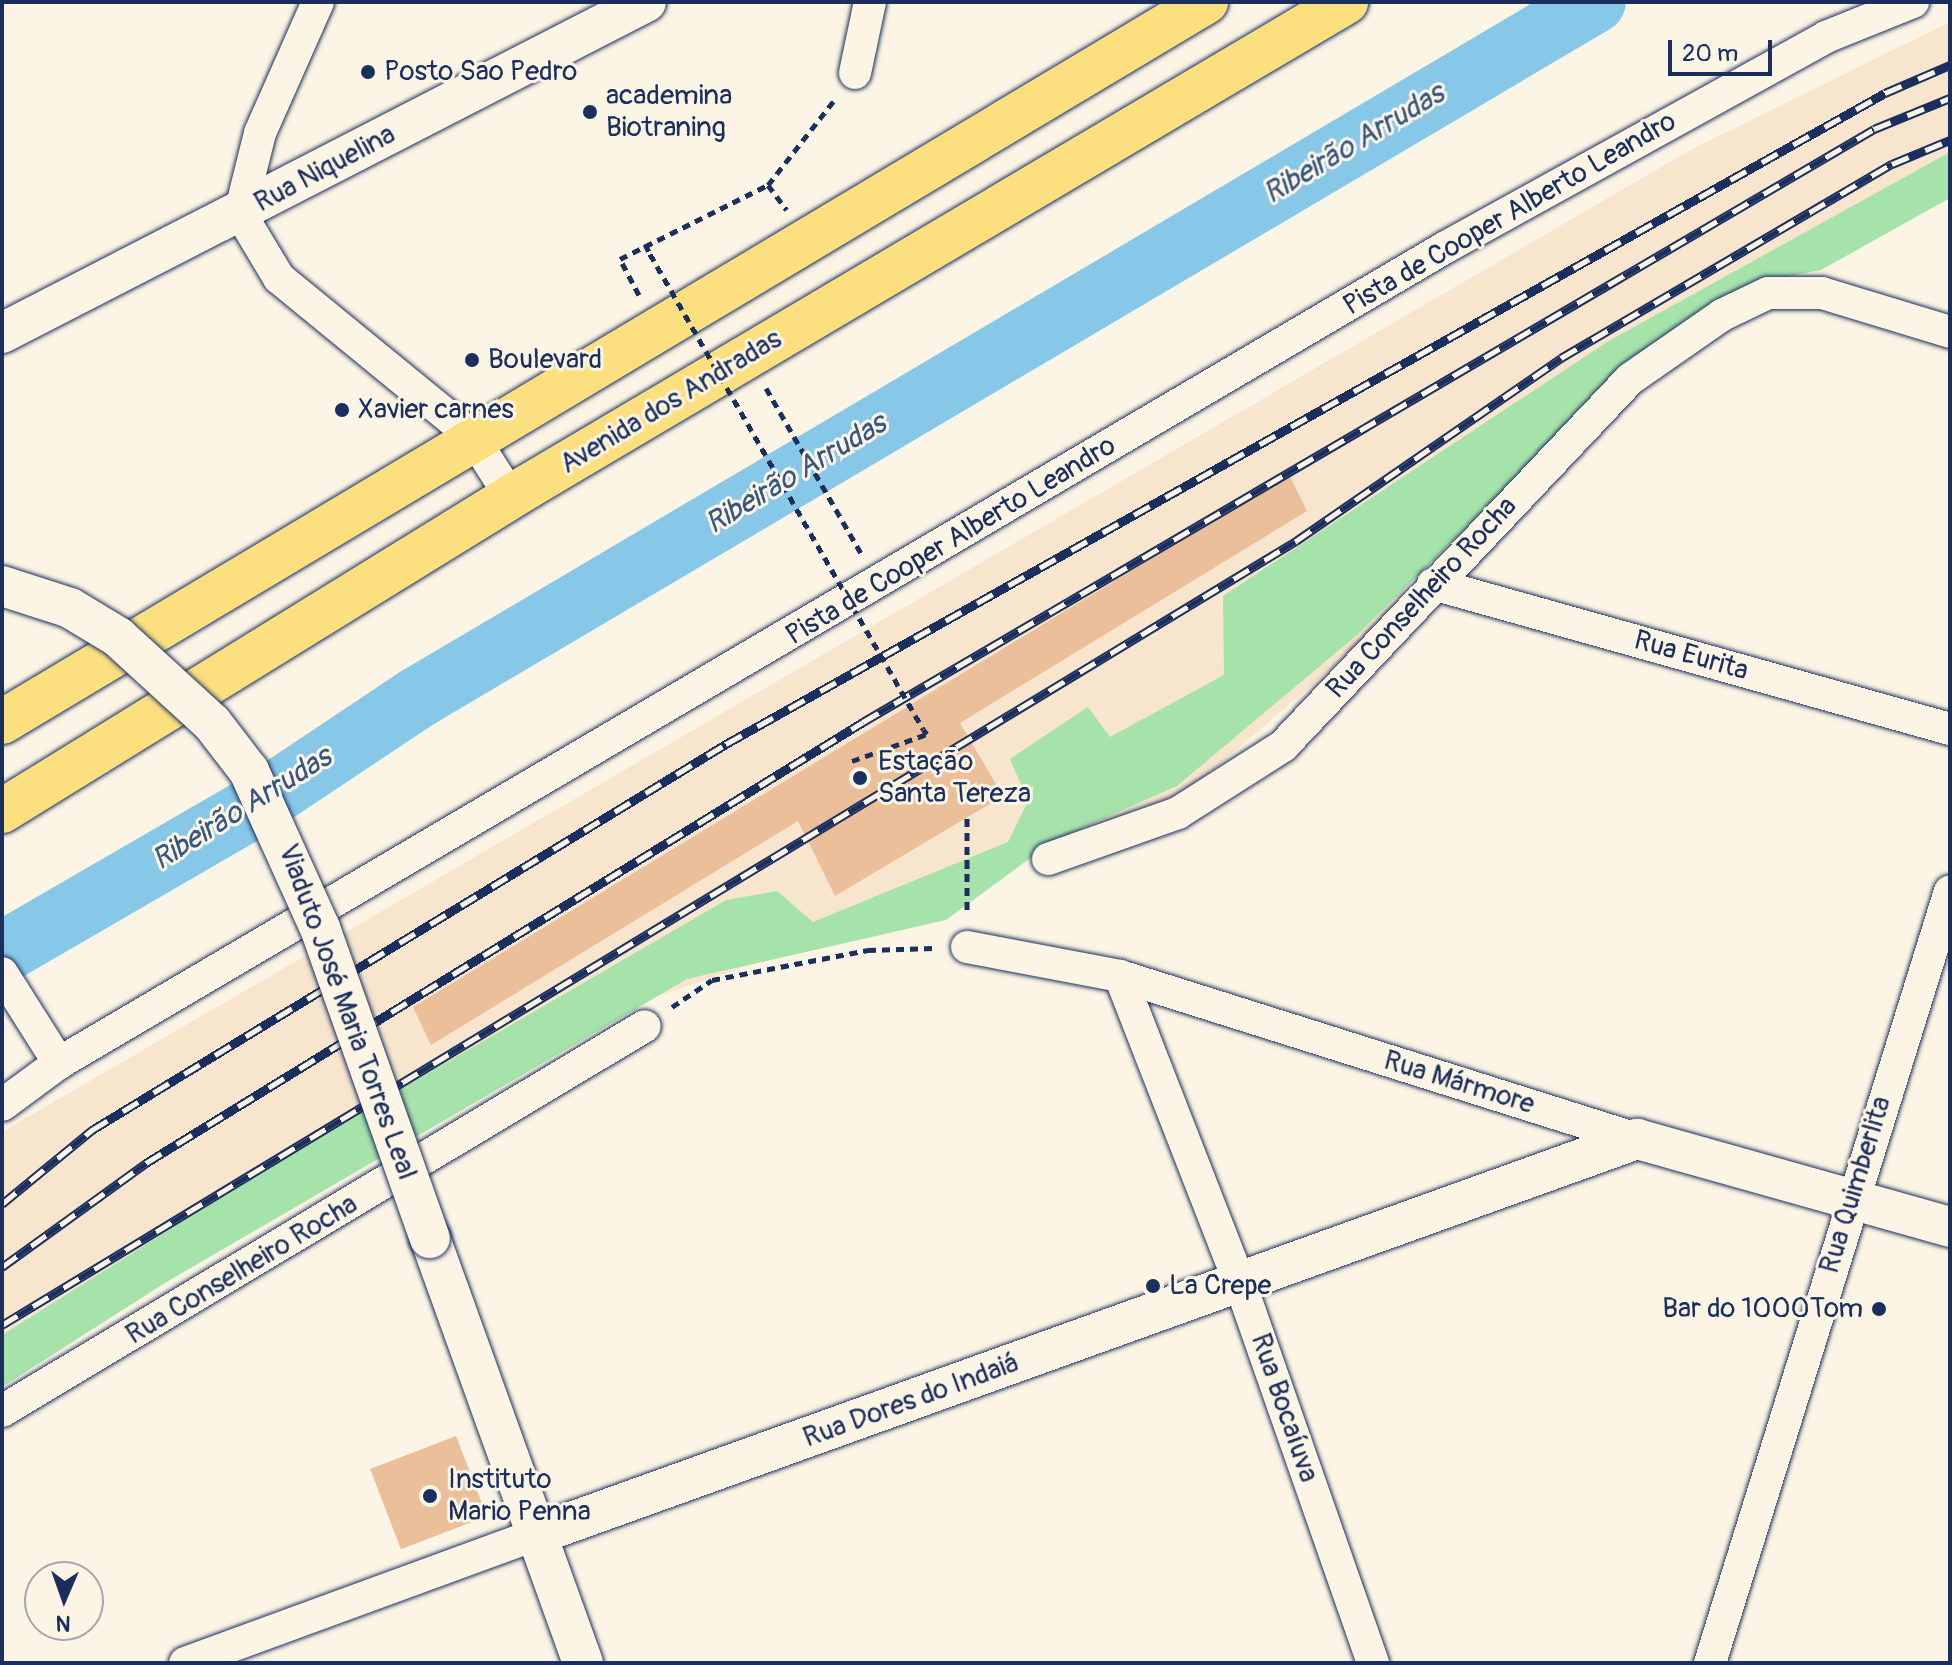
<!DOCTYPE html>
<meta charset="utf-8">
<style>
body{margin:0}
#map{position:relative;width:1952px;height:1665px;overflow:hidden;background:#fcf5e5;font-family:Pangolin,sans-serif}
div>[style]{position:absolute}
.built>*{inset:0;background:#f7e5ce}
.green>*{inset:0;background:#a6e3ab}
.river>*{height:62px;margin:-31px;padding:0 31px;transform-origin:31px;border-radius:31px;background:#87c7e8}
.building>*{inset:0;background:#eabf9a;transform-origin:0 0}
.path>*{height:5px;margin-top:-2.5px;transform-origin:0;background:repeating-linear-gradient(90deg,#1b2f5e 0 8px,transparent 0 14px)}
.roads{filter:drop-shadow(0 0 2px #1b2f5e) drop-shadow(0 0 2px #1b2f5e)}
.minor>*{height:32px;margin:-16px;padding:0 16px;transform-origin:16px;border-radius:16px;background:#fcf5e5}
.tertiary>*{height:40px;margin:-20px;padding:0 20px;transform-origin:20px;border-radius:20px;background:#fcf5e5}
.primary>*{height:44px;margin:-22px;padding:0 22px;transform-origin:22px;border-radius:22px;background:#fce080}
.rail>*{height:9px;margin-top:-4.5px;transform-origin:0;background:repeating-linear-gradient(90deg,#fcf5e5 0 18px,#1b2f5e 0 36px);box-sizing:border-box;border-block:2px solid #1b2f5e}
.path-bridge>*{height:5px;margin-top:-2.5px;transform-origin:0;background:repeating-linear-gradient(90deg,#1b2f5e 0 8px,transparent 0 14px)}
.bridges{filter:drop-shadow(0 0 2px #1b2f5e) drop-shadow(0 0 2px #1b2f5e)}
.tertiary-bridge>*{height:40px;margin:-20px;padding:0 20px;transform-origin:20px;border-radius:20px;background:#fcf5e5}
.dots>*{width:22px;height:22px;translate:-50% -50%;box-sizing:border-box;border:4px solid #fcf5e5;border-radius:50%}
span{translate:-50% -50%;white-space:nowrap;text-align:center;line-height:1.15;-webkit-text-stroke:6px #fcf5e5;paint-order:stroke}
.poi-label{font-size:28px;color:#1b2f5e}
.left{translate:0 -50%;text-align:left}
.right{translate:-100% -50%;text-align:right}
.street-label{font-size:28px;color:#1b2f5e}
.water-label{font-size:30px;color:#365580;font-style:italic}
.frame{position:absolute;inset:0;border:4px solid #1b2f5e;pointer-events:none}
.north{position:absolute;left:24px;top:1561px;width:80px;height:80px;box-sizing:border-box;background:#fcf5e5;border:2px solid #a2a6af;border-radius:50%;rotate:182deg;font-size:22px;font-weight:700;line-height:32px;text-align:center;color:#1b2f5e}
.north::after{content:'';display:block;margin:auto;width:28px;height:36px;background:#1b2f5e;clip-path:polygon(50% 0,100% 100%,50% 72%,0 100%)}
.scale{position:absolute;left:1668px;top:40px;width:104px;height:36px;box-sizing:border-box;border:4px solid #1b2f5e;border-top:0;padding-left:10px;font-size:24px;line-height:28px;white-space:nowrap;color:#1b2f5e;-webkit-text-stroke:6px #fcf5e5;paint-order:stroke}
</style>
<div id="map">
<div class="built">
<i style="clip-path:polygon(1950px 22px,1950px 189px,1747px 276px,1476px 507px,1356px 647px,1179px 799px,807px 946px,660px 995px,475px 1095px,2px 1378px,2px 1132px,1694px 148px)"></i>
</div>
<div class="green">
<i style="clip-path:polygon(1950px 152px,1950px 198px,1821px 270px,1754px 283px,1611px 385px,1357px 635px,1177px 786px,1055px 840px,946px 920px,687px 979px,165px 1283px,2px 1387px,2px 1335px,296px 1150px,726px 900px,777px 891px,813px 922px,1008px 842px,1028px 801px,1010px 759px,1088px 707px,1110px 737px,1224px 675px,1223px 596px,1607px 342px)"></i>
</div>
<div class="river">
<i style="left:2px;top:953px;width:289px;rotate:-30.1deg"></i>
<i style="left:252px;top:808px;width:198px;rotate:-33.7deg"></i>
<i style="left:417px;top:698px;width:1368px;rotate:-30.58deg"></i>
</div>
<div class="building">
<i style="clip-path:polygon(1289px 475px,1307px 511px,960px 723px,1003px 796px,835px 896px,798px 821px,431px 1045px,413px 1007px)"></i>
<i style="left:456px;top:1436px;width:86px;height:92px;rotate:69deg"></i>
</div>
<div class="path">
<i style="left:768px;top:185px;width:110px;rotate:-52deg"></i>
<i style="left:645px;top:244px;width:11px;rotate:63deg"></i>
<i style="left:639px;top:295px;width:41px;rotate:-117.8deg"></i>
<i style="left:620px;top:259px;width:165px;rotate:-26.6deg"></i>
<i style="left:768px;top:185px;width:31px;rotate:53deg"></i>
<i style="left:766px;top:388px;width:190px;rotate:60.1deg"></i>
<i style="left:852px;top:761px;width:80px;rotate:-19.8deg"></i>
<i style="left:927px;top:734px;width:6px;rotate:-129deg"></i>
<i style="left:967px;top:818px;width:96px;rotate:90deg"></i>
<i style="left:672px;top:1007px;width:48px;rotate:-34deg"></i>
<i style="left:712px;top:980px;width:159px;rotate:-10.9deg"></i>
<i style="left:868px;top:950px;width:66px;rotate:-1.7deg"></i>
</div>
<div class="roads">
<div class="minor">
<i style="left:318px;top:2px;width:143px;rotate:113.9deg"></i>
<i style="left:260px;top:133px;width:82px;rotate:104deg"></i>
<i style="left:240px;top:213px;width:76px;rotate:59deg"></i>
<i style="left:279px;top:278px;width:249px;rotate:39.3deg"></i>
<i style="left:472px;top:436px;width:72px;rotate:57.4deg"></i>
<i style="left:855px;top:73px;width:73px;rotate:-78.1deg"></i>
<i style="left:1433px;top:584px;width:537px;rotate:15.67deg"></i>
<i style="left:1048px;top:859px;width:138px;rotate:-19.5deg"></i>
<i style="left:1178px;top:813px;width:125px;rotate:-32.5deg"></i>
<i style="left:1283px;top:746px;width:505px;rotate:-46.6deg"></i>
<i style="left:1630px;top:379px;width:112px;rotate:-34.8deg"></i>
<i style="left:1722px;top:315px;width:51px;rotate:-25.6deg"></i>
<i style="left:1768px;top:293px;width:54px"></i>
<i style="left:1822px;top:293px;width:134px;rotate:16.9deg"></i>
<i style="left:967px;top:947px;width:156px;rotate:10.7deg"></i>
<i style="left:1120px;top:976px;width:542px;rotate:17.5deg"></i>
<i style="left:2px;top:973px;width:107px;rotate:57.7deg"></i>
<i style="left:1120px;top:976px;width:330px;rotate:68.7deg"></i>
<i style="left:1240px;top:1283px;width:403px;rotate:70.7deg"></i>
<i style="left:2px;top:1105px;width:71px;rotate:-36.4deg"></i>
<i style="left:59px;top:1063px;width:1609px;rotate:-30.47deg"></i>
<i style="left:1446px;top:247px;width:434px;rotate:-28.9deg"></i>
<i style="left:1826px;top:37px;width:94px;rotate:-21.9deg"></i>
<i style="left:2px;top:1411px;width:749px;rotate:-30.91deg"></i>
<i style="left:185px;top:1663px;width:376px;rotate:-20.1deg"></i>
<i style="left:1710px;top:1663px;width:808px;rotate:-72.73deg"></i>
</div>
<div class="tertiary">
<i style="left:2px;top:333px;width:724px;rotate:-27.2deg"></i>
<i style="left:430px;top:1238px;width:452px;rotate:70.2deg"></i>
<i style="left:538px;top:1534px;width:1168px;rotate:-19.77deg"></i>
<i style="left:1637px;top:1139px;width:325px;rotate:15.7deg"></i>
</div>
<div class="primary">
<i style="left:2px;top:722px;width:1403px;rotate:-30.88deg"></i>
<i style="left:2px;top:811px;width:617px;rotate:-31.68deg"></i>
<i style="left:527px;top:487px;width:952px;rotate:-30.63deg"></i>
</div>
</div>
<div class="rail">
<i style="left:2px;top:1204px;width:117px;rotate:-39.4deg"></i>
<i style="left:92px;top:1130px;width:742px;rotate:-31.33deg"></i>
<i style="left:726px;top:744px;width:1329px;rotate:-29.32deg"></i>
<i style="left:1885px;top:93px;width:71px;rotate:-23.3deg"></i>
<i style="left:2px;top:1267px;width:178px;rotate:-35.8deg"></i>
<i style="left:146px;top:1163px;width:842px;rotate:-31.59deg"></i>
<i style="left:863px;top:722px;width:1172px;rotate:-30.39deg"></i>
<i style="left:1874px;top:129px;width:82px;rotate:-22.2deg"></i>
<i style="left:2px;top:1325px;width:1513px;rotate:-31.21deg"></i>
<i style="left:1296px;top:541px;width:322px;rotate:-34.6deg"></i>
<i style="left:1561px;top:358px;width:384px;rotate:-30.4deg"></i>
<i style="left:1892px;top:164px;width:63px;rotate:-22.5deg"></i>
</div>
<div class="path-bridge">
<i style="left:650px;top:254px;width:548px;rotate:60.11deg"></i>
</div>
<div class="bridges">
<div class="tertiary-bridge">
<i style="left:2px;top:586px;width:71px;rotate:17.9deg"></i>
<i style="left:70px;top:608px;width:56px;rotate:31.1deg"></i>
<i style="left:118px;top:637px;width:127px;rotate:42.5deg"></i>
<i style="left:212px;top:723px;width:61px;rotate:52.4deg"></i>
<i style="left:249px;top:771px;width:172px;rotate:65.7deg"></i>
<i style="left:320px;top:928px;width:329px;rotate:70.5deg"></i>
</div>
</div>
<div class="dots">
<i style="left:368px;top:72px;background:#1b2f5e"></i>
<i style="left:590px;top:112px;background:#1b2f5e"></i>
<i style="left:472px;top:360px;background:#1b2f5e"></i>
<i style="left:342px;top:410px;background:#1b2f5e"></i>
<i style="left:860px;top:778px;background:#1b2f5e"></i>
<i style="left:1153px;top:1286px;background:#1b2f5e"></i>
<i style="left:1879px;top:1309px;background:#1b2f5e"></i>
<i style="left:430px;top:1496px;background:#1b2f5e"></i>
</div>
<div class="poi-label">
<span class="left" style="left:384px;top:72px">Posto Sao Pedro</span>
<span class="left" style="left:606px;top:112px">academina<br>Biotraning</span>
<span class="left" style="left:488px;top:360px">Boulevard</span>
<span class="left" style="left:358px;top:410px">Xavier carnes</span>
<span class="left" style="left:878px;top:778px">Estação<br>Santa Tereza</span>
<span class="left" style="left:1169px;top:1286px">La Crepe</span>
<span class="right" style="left:1863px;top:1309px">Bar do 1000Tom</span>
<span class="left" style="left:448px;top:1496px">Instituto<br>Mario Penna</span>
</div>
<div class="street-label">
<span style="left:325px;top:169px;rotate:-28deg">Rua Niquelina</span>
<span style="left:1510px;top:214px;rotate:-30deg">Pista de Cooper Alberto Leandro</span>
<span style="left:671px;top:402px;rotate:-31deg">Avenida dos Andradas</span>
<span style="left:951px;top:541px;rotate:-31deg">Pista de Cooper Alberto Leandro</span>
<span style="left:1422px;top:598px;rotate:-47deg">Rua Conselheiro Rocha</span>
<span style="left:1691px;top:656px;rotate:16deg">Rua Eurita</span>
<span style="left:347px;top:1012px;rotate:70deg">Viaduto José Maria Torres Leal</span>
<span style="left:1459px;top:1083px;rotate:17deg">Rua Mármore</span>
<span style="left:1856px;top:1185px;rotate:-73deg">Rua Quimberlita</span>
<span style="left:242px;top:1270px;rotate:-31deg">Rua Conselheiro Rocha</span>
<span style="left:911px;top:1401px;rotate:-20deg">Rua Dores do Indaiá</span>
<span style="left:1284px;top:1408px;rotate:71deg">Rua Bocaíuva</span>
</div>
<div class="water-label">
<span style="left:1354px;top:144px;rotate:-31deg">Ribeirão Arrudas</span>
<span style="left:796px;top:474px;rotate:-31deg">Ribeirão Arrudas</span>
<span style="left:242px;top:809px;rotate:-32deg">Ribeirão Arrudas</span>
</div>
<div class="frame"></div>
<div class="north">N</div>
<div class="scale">20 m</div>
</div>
